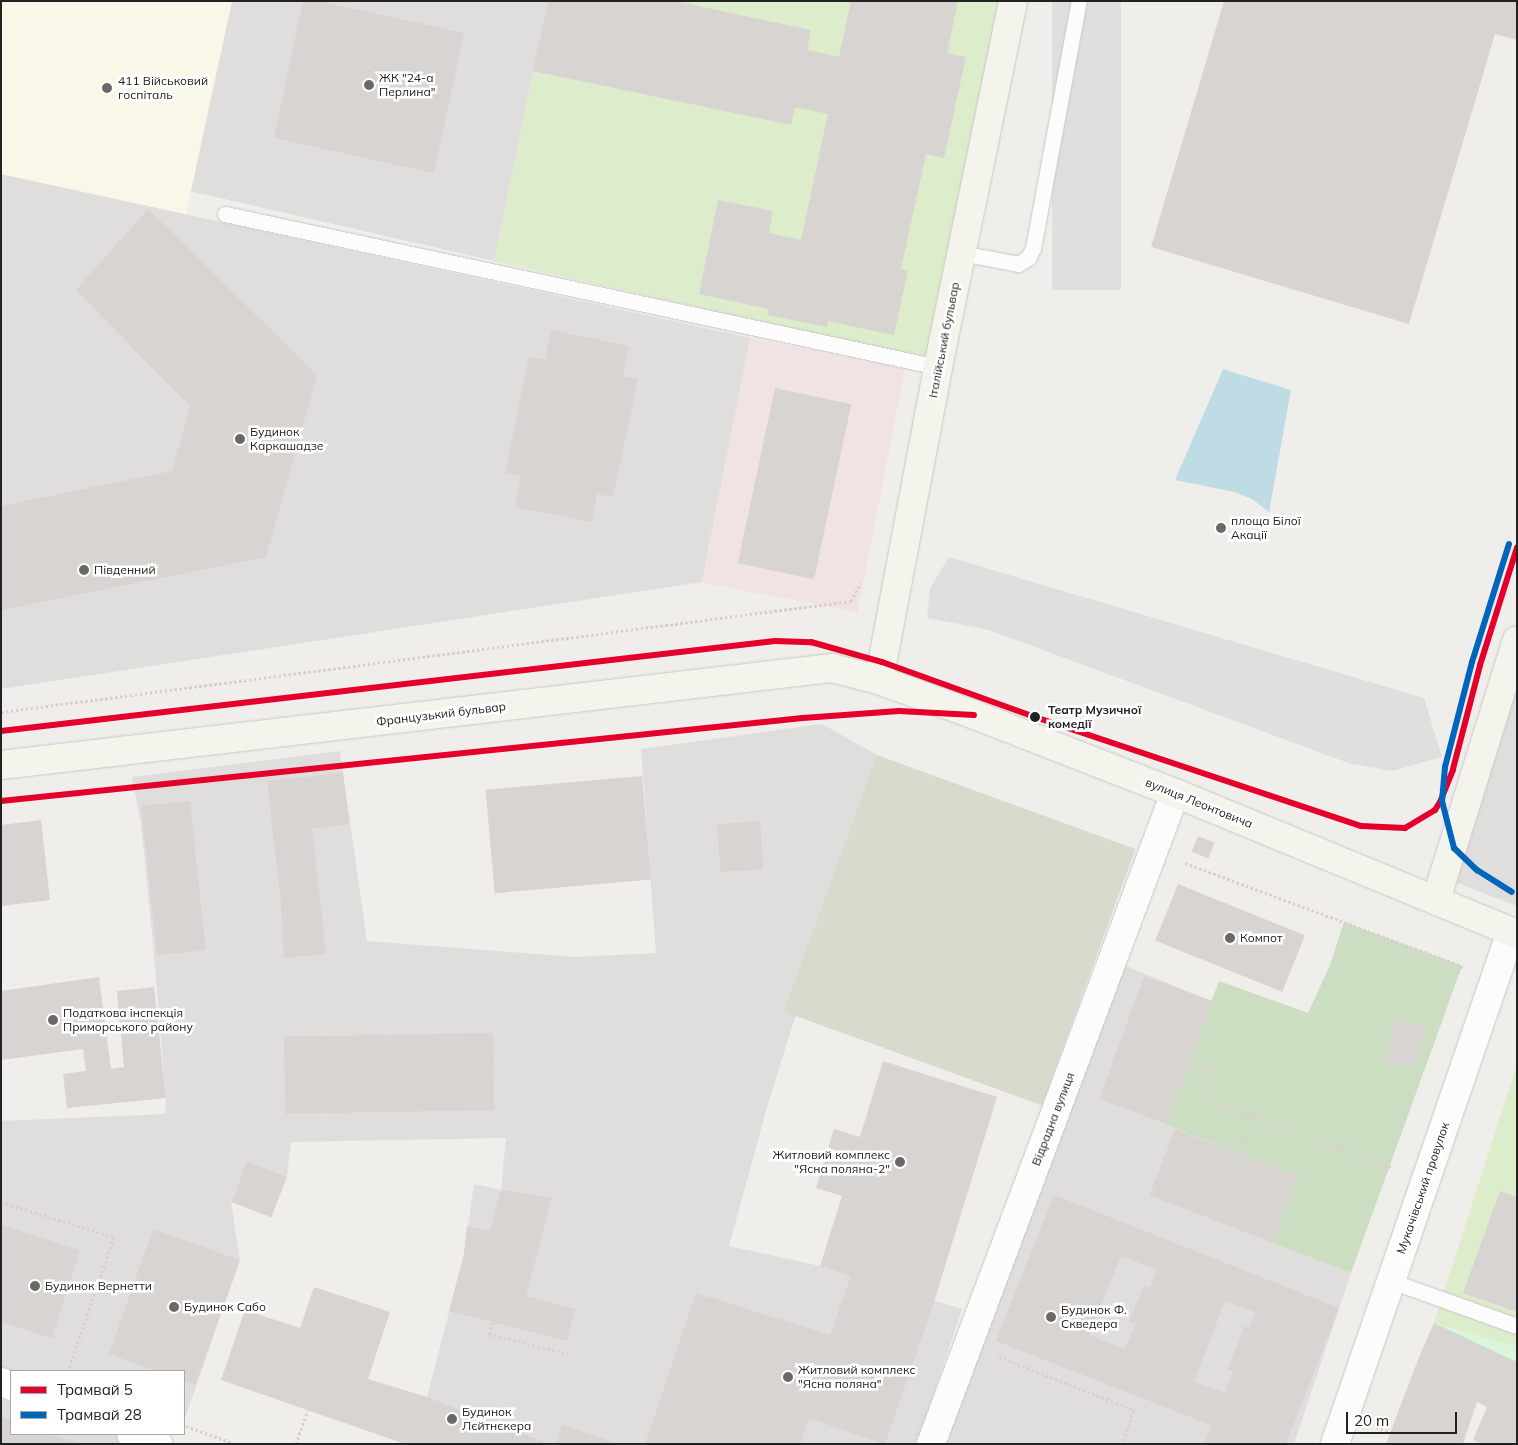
<!DOCTYPE html>
<meta charset="utf-8">
<style>
body{margin:0}
#map{position:relative;width:1518px;height:1445px;overflow:hidden;background:#f0eeeb;font-family:Mulish,sans-serif}
div>[style]{position:absolute}
.residential>*{inset:0;background:#dfdedc}
.commercial>*{inset:0;background:#f1e3e1;transform-origin:0 0}
.education>*{inset:0;background:#f8f7e8}
.construction>*{inset:0;background:#d9d9cd;transform-origin:0 0}
.grass>*{inset:0;background:#ddeccb}
.forest>*{inset:0;background:#cbdec1}
.park>*{inset:0;background:#daf5da}
.parking>*{inset:0;background:#e0dfde;transform-origin:0 0}
.water>*{inset:0;background:#bfdbe3}
.building>*{inset:0;background:#d7d4d2;transform-origin:0 0}
.path>*{height:3px;margin-top:-1.5px;transform-origin:0;background:repeating-linear-gradient(90deg,#dccecd 0 2.5px,transparent 0 5px)}
.roads{filter:drop-shadow(0 0 1px #c9c8c7) drop-shadow(0 0 1px #c9c8c7)}
.lane>*{height:15px;margin:-7.5px;padding:0 7.5px;transform-origin:7.5px;border-radius:7.5px;background:#fdfcfc}
.street>*{height:28px;margin:-14px;padding:0 14px;transform-origin:14px;border-radius:14px;background:#fdfcfc}
.secondary>*{height:28px;margin:-14px;padding:0 14px;transform-origin:14px;border-radius:14px;background:#f4f4ed}
.tram-1>*{height:6px;margin:-3px;padding:0 3px;transform-origin:3px;border-radius:3px;background:#e4002b}
.tram-2>*{height:6px;margin:-3px;padding:0 3px;transform-origin:3px;border-radius:3px;background:#0065bd}
.dots>*{width:14px;height:14px;translate:-50% -50%;box-sizing:border-box;border:2px solid #fff;border-radius:50%}
span{translate:-50% -50%;white-space:nowrap;text-align:center;line-height:1.15;-webkit-text-stroke:5px #fff;paint-order:stroke}
.poi-label{font-size:12px;color:#222}
.left{translate:0 -50%;text-align:left}
.right{translate:-100% -50%;text-align:right}
.street-label{font-size:12px;color:#222}
.stop-label{font-size:12px;color:#222;font-weight:700}
.frame{position:absolute;inset:0;border:2px solid #222;pointer-events:none}
.legend{position:absolute;left:10px;top:1370px;width:175px;height:65px;box-sizing:border-box;background:#fff;border:1px solid #a7a7a7;margin:0;padding:6px 9px;list-style:none;font-size:15px;color:#222}
.legend li{display:flex;align-items:center;gap:10px;height:25px}
.legend b{width:25px;border:1px solid #a7a7a7}
.scale{position:absolute;left:1346px;top:1412px;width:111px;height:22px;box-sizing:border-box;border:2px solid #222;border-top:0;padding-left:6px;font-size:15px;line-height:18px;white-space:nowrap;color:#222;-webkit-text-stroke:4px #fff;paint-order:stroke}
</style>
<div id="map">
<div class="residential">
<i style="clip-path:polygon(232px 1px,548px 1px,494px 261px,190px 191px)"></i>
<i style="clip-path:polygon(1px 174px,750px 338px,702px 582px,1px 689px)"></i>
<i style="clip-path:polygon(1517px 646px,1517px 906px,1442px 877px)"></i>
<i style="clip-path:polygon(822px 724px,877px 755px,767px 1107px,729px 1246px,820px 1266px,962px 1309px,917px 1444px,410px 1444px,427px 1397px,464px 1254px,474px 1184px,501px 1190px,506px 1138px,291px 1142px,287px 1176px,247px 1161px,231px 1202px,240px 1260px,184px 1421px,184px 1371px,11px 1371px,11px 1392px,1px 1388px,1px 1121px,165px 1114px,166px 1098px,152px 933px,141px 824px,132px 777px,340px 751px,367px 941px,575px 957px,656px 953px,641px 749px)"></i>
<i style="clip-path:polygon(1119px 963px,1211px 1001px,1165px 1124px,1297px 1176px,1272px 1243px,1351px 1273px,1294px 1444px,937px 1444px)"></i>
<i style="clip-path:polygon(1px 1399px,11px 1402px,11px 1434px,118px 1434px,137px 1444px,1px 1444px)"></i>
</div>
<div class="commercial">
<i style="left:750px;top:338px;width:158px;height:249px;rotate:11deg"></i>
</div>
<div class="education">
<i style="clip-path:polygon(1px 1px,232px 1px,186px 214px,1px 174px)"></i>
</div>
<div class="construction">
<i style="left:877px;top:755px;width:275px;height:273px;rotate:20deg"></i>
</div>
<div class="grass">
<i style="clip-path:polygon(548px 1px,1009px 1px,935px 361px,494px 261px)"></i>
<i style="clip-path:polygon(1517px 1064px,1517px 1347px,1434px 1323px)"></i>
</div>
<div class="forest">
<i style="clip-path:polygon(1344px 922px,1462px 966px,1351px 1273px,1272px 1243px,1297px 1176px,1165px 1124px,1219px 981px,1308px 1013px,1330px 965px)"></i>
</div>
<div class="park">
<i style="clip-path:polygon(1434px 1323px,1517px 1347px,1517px 1396px,1419px 1357px)"></i>
</div>
<div class="parking">
<i style="left:1052px;top:1px;width:69px;height:289px"></i>
<i style="clip-path:polygon(949px 557px,1424px 698px,1442px 757px,1392px 771px,1351px 764px,989px 630px,927px 618px,930px 588px)"></i>
</div>
<div class="water">
<i style="clip-path:polygon(1223px 369px,1291px 390px,1269px 512px,1252px 499px,1235px 492px,1175px 480px)"></i>
</div>
<div class="building">
<i style="clip-path:polygon(303px 1px,319px 1px,464px 33px,434px 173px,274px 138px)"></i>
<i style="clip-path:polygon(548px 1px,674px 1px,811px 30px,807px 50px,839px 57px,851px 1px,958px 1px,947px 53px,966px 57px,944px 158px,926px 154px,901px 269px,908px 270px,894px 335px,828px 321px,827px 327px,768px 315px,769px 309px,699px 294px,718px 200px,773px 211px,769px 233px,801px 240px,828px 114px,795px 107px,791px 125px,533px 71px)"></i>
<i style="clip-path:polygon(1224px 1px,1517px 1px,1517px 40px,1495px 34px,1409px 324px,1151px 247px)"></i>
<i style="clip-path:polygon(148px 209px,317px 375px,266px 557px,1px 610px,1px 506px,172px 471px,190px 406px,76px 290px)"></i>
<i style="clip-path:polygon(551px 330px,629px 346px,623px 376px,638px 379px,613px 497px,597px 494px,592px 522px,515px 507px,521px 476px,505px 473px,529px 357px,545px 360px)"></i>
<i style="left:775px;top:388px;width:78px;height:179px;rotate:12deg"></i>
<i style="clip-path:polygon(343px 773px,349px 824px,312px 829px,326px 954px,284px 958px,281px 903px,267px 781px)"></i>
<i style="left:642px;top:776px;width:104px;height:157px;rotate:85deg"></i>
<i style="left:190px;top:801px;width:150px;height:49px;rotate:84deg"></i>
<i style="clip-path:polygon(41px 820px,50px 900px,1px 906px,1px 825px)"></i>
<i style="left:760px;top:821px;width:48px;height:43px;rotate:86deg"></i>
<i style="left:1198px;top:836px;width:18px;height:17px;rotate:22deg"></i>
<i style="left:1178px;top:884px;width:137px;height:61px;rotate:22deg"></i>
<i style="left:1144px;top:976px;width:72px;height:131px;rotate:20deg"></i>
<i style="clip-path:polygon(99px 977px,111px 1069px,124px 1067px,117px 991px,154px 987px,166px 1098px,67px 1108px,63px 1074px,86px 1071px,83px 1049px,1px 1060px,1px 991px)"></i>
<i style="left:1397px;top:1018px;width:30px;height:44px;rotate:17deg"></i>
<i style="left:493px;top:1033px;width:77px;height:209px;rotate:89deg"></i>
<i style="clip-path:polygon(883px 1061px,997px 1097px,934px 1302px,885px 1444px,809px 1418px,800px 1444px,645px 1444px,696px 1293px,830px 1335px,851px 1276px,820px 1266px,842px 1196px,816px 1188px,834px 1129px,860px 1137px)"></i>
<i style="left:1175px;top:1129px;width:131px;height:71px;rotate:21deg"></i>
<i style="left:247px;top:1161px;width:43px;height:44px;rotate:21deg"></i>
<i style="clip-path:polygon(501px 1190px,552px 1198px,526px 1296px,575px 1309px,567px 1341px,449px 1311px,464px 1254px,467px 1226px,490px 1231px)"></i>
<i style="clip-path:polygon(1500px 1191px,1517px 1197px,1517px 1312px,1463px 1293px)"></i>
<i style="clip-path:polygon(evenodd,1054px 1195px,1339px 1308px,1286px 1444px,1204px 1444px,1211px 1425px,996px 1341px,1054px 1195px,1121px 1256px,1157px 1270px,1150px 1288px,1144px 1286px,1129px 1321px,1136px 1324px,1125px 1349px,1089px 1335px,1121px 1256px,1054px 1195px,1225px 1301px,1255px 1312px,1249px 1328px,1244px 1326px,1236px 1348px,1228px 1369px,1233px 1371px,1225px 1393px,1194px 1382px,1225px 1301px)"></i>
<i style="clip-path:polygon(1px 1225px,80px 1250px,52px 1338px,1px 1322px)"></i>
<i style="clip-path:polygon(153px 1229px,240px 1260px,195px 1385px,184px 1381px,184px 1371px,156px 1371px,109px 1354px)"></i>
<i style="clip-path:polygon(314px 1287px,390px 1312px,368px 1379px,427px 1397px,550px 1444px,405px 1444px,221px 1380px,245px 1310px,300px 1328px)"></i>
<i style="clip-path:polygon(1434px 1323px,1517px 1362px,1517px 1444px,1482px 1444px,1473px 1440px,1487px 1407px,1477px 1402px,1463px 1444px,1386px 1444px,1419px 1357px)"></i>
<i style="clip-path:polygon(1px 1417px,11px 1420px,11px 1434px,51px 1434px,80px 1444px,1px 1444px)"></i>
<i style="clip-path:polygon(562px 1425px,615px 1443px,615px 1444px,556px 1444px)"></i>
</div>
<div class="path">
<i style="left:1px;top:712px;width:857px;rotate:-7.44deg"></i>
<i style="left:851px;top:601px;width:21px;rotate:-61deg"></i>
<i style="left:1185px;top:863px;width:296px;rotate:20.4deg"></i>
<i style="left:1462px;top:966px;width:4px;rotate:124deg"></i>
<i style="left:1188px;top:1062px;width:26px;rotate:18deg"></i>
<i style="left:1213px;top:1070px;width:31px;rotate:109deg"></i>
<i style="left:1203px;top:1099px;width:52px;rotate:20.2deg"></i>
<i style="left:1238px;top:1153px;width:39px;rotate:-69deg"></i>
<i style="left:1252px;top:1117px;width:150px;rotate:19.9deg"></i>
<i style="left:1px;top:1202px;width:118px;rotate:17.2deg"></i>
<i style="left:114px;top:1237px;width:142px;rotate:108.9deg"></i>
<i style="left:493px;top:1322px;width:13px;rotate:108deg"></i>
<i style="left:489px;top:1334px;width:82px;rotate:14deg"></i>
<i style="left:999px;top:1357px;width:145px;rotate:21.4deg"></i>
<i style="left:1134px;top:1410px;width:36px;rotate:109deg"></i>
<i style="left:186px;top:1426px;width:52px;rotate:20.2deg"></i>
<i style="left:1376px;top:1427px;width:15px;rotate:23deg"></i>
<i style="left:296px;top:1444px;width:36px;rotate:-71deg"></i>
</div>
<div class="roads">
<div class="lane">
<i style="left:225px;top:214px;width:729px;rotate:12.11deg"></i>
<i style="left:961px;top:253px;width:58px;rotate:10.9deg"></i>
<i style="left:1018px;top:264px;width:12px;rotate:-31deg"></i>
<i style="left:1028px;top:258px;width:11px;rotate:-63deg"></i>
<i style="left:1033px;top:248px;width:251px;rotate:-79.5deg"></i>
<i style="left:1391px;top:1281px;width:134px;rotate:19.7deg"></i>
</div>
<div class="street">
<i style="left:1px;top:1382px;width:11px;rotate:22deg"></i>
<i style="left:131px;top:1434px;width:29px;rotate:20deg"></i>
<i style="left:931px;top:1444px;width:695px;rotate:-69.45deg"></i>
<i style="left:1335px;top:1444px;width:541px;rotate:-71.03deg"></i>
</div>
<div class="secondary">
<i style="left:879px;top:680px;width:319px;rotate:-79.3deg"></i>
<i style="left:938px;top:367px;width:374px;rotate:-78.4deg"></i>
<i style="left:1px;top:765px;width:837px;rotate:-6.66deg"></i>
<i style="left:832px;top:668px;width:49px;rotate:14.3deg"></i>
<i style="left:879px;top:680px;width:102px;rotate:20deg"></i>
<i style="left:975px;top:715px;width:215px;rotate:21.3deg"></i>
<i style="left:1175px;top:793px;width:370px;rotate:22.4deg"></i>
<i style="left:1436px;top:900px;width:272px;rotate:-72.7deg"></i>
</div>
</div>
<div class="tram-1">
<i style="left:1px;top:731px;width:779px;rotate:-6.63deg"></i>
<i style="left:775px;top:641px;width:36px;rotate:2deg"></i>
<i style="left:811px;top:642px;width:74px;rotate:15.7deg"></i>
<i style="left:882px;top:662px;width:163px;rotate:19.8deg"></i>
<i style="left:1035px;top:717px;width:344px;rotate:18.5deg"></i>
<i style="left:1361px;top:826px;width:44px;rotate:2.6deg"></i>
<i style="left:1405px;top:828px;width:35px;rotate:-31deg"></i>
<i style="left:1435px;top:810px;width:9px;rotate:-58deg"></i>
<i style="left:1440px;top:802px;width:35px;rotate:-68deg"></i>
<i style="left:1453px;top:769px;width:107px;rotate:-75.4deg"></i>
<i style="left:1480px;top:665px;width:123px;rotate:-72.5deg"></i>
<i style="left:1px;top:801px;width:806px;rotate:-5.91deg"></i>
<i style="left:803px;top:718px;width:96px;rotate:-4.2deg"></i>
<i style="left:899px;top:711px;width:75px;rotate:3.1deg"></i>
</div>
<div class="tram-2">
<i style="left:1509px;top:544px;width:124px;rotate:107.4deg"></i>
<i style="left:1472px;top:662px;width:108px;rotate:104.4deg"></i>
<i style="left:1445px;top:767px;width:34px;rotate:95deg"></i>
<i style="left:1442px;top:801px;width:49px;rotate:75.7deg"></i>
<i style="left:1454px;top:848px;width:32px;rotate:44deg"></i>
<i style="left:1477px;top:870px;width:41px;rotate:32.2deg"></i>
</div>
<div class="dots">
<i style="left:369px;top:85px;background:#6a6968"></i>
<i style="left:107px;top:88px;background:#6a6968"></i>
<i style="left:240px;top:439px;background:#6a6968"></i>
<i style="left:1221px;top:528px;background:#6a6968"></i>
<i style="left:84px;top:570px;background:#6a6968"></i>
<i style="left:1035px;top:717px;background:#222"></i>
<i style="left:1230px;top:938px;background:#6a6968"></i>
<i style="left:53px;top:1020px;background:#6a6968"></i>
<i style="left:900px;top:1162px;background:#6a6968"></i>
<i style="left:35px;top:1286px;background:#6a6968"></i>
<i style="left:174px;top:1307px;background:#6a6968"></i>
<i style="left:1051px;top:1317px;background:#6a6968"></i>
<i style="left:788px;top:1377px;background:#6a6968"></i>
<i style="left:452px;top:1419px;background:#6a6968"></i>
</div>
<div class="poi-label">
<span class="left" style="left:379px;top:85px">ЖК "24-а<br>Перлина"</span>
<span class="left" style="left:118px;top:88px">411 Військовий<br>госпіталь</span>
<span class="left" style="left:250px;top:439px">Будинок<br>Каркашадзе</span>
<span class="left" style="left:1231px;top:528px">площа Білої<br>Акації</span>
<span class="left" style="left:94px;top:570px">Південний</span>
<span class="left" style="left:1240px;top:938px">Компот</span>
<span class="left" style="left:63px;top:1020px">Податкова інспекція<br>Приморського району</span>
<span class="right" style="left:890px;top:1162px">Житловий комплекс<br>"Ясна поляна-2"</span>
<span class="left" style="left:45px;top:1286px">Будинок Вернетти</span>
<span class="left" style="left:184px;top:1307px">Будинок Сабо</span>
<span class="left" style="left:1061px;top:1317px">Будинок Ф.<br>Скведера</span>
<span class="left" style="left:798px;top:1377px">Житловий комплекс<br>"Ясна поляна"</span>
<span class="left" style="left:462px;top:1419px">Будинок<br>Лєйтнєкера</span>
</div>
<div class="street-label">
<span style="left:944px;top:340px;rotate:-79deg">Італійський бульвар</span>
<span style="left:441px;top:714px;rotate:-7deg">Французький бульвар</span>
<span style="left:1199px;top:803px;rotate:22deg">вулиця Леонтовича</span>
<span style="left:1053px;top:1119px;rotate:-69deg">Відрадна вулиця</span>
<span style="left:1423px;top:1188px;rotate:-71deg">Мукачівський провулок</span>
</div>
<div class="stop-label">
<span class="left" style="left:1048px;top:717px">Театр Музичної<br>комедії</span>
</div>
<div class="frame"></div>
<ul class="legend">
<li><b style="height:6px;background:#e4002b"></b>Трамвай 5</li>
<li><b style="height:6px;background:#0065bd"></b>Трамвай 28</li>
</ul>
<div class="scale">20 m</div>
</div>
